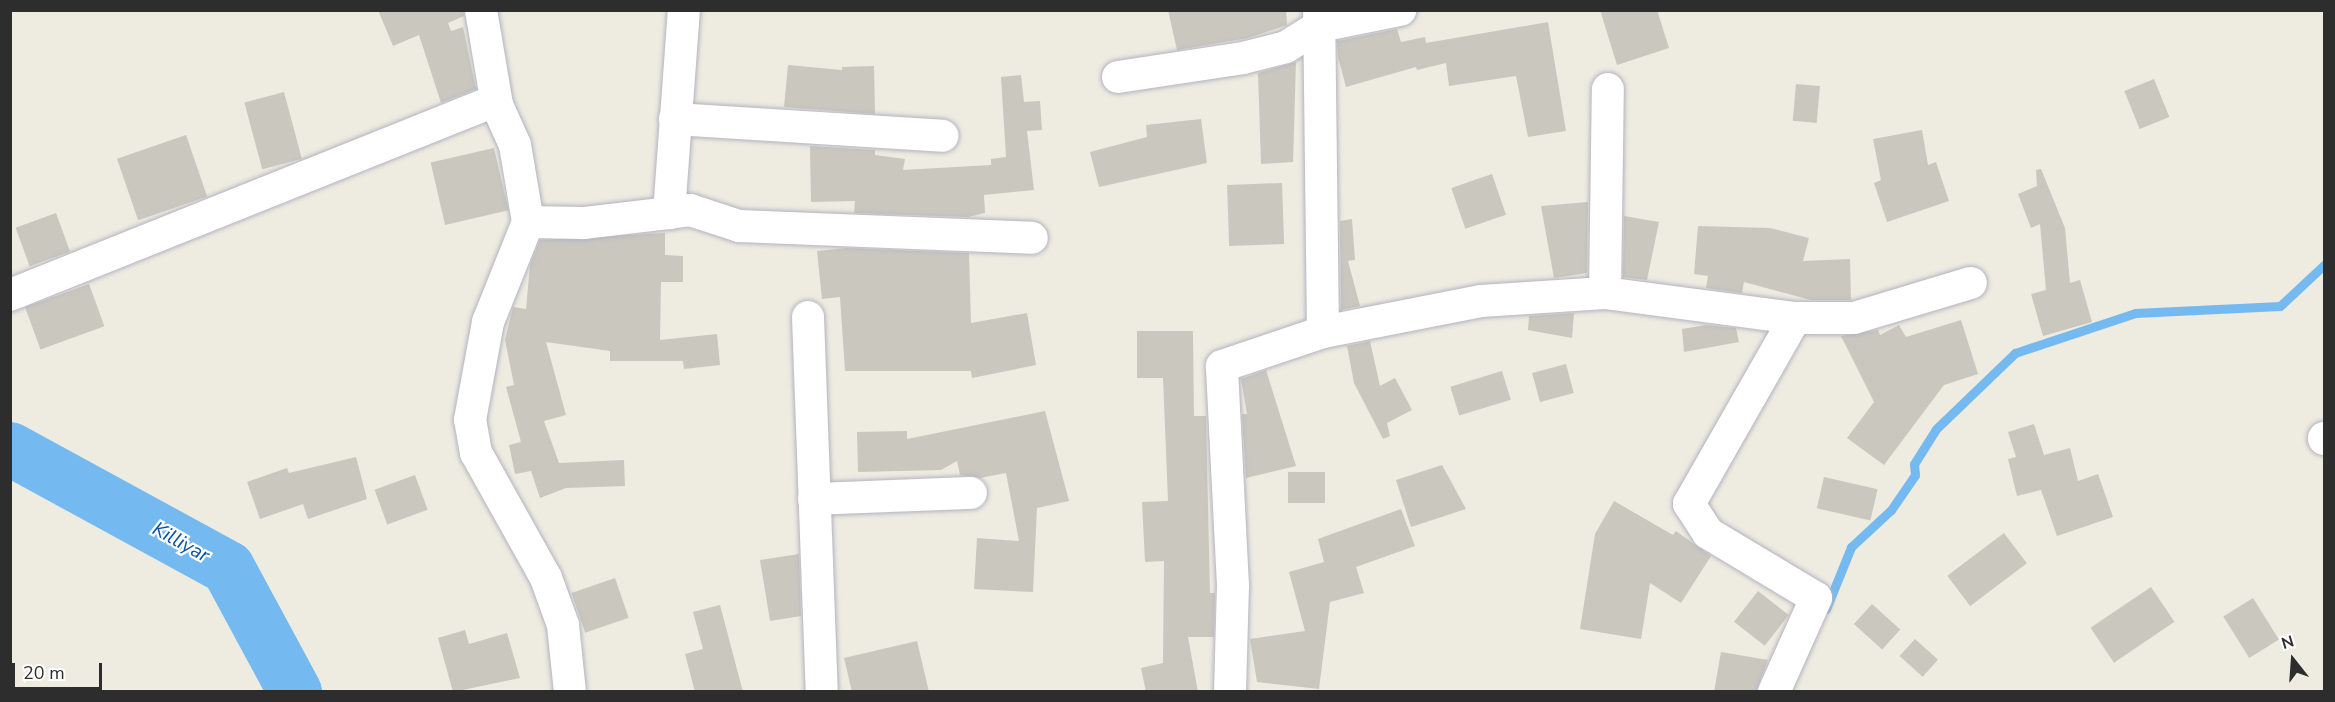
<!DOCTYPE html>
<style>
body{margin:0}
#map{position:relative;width:2335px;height:702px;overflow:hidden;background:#eeebe0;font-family:"Nunito Sans",sans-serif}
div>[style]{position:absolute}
.stream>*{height:9px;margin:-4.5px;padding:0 4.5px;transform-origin:4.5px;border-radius:4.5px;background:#74baf0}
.river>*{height:54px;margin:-27px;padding:0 27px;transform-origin:27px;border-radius:27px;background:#74baf0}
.building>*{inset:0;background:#cac7bf;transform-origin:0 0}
.roads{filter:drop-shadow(0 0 2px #b3b3c0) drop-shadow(0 0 2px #b3b3c0)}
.minor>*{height:32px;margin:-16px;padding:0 16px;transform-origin:16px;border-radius:16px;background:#fff}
span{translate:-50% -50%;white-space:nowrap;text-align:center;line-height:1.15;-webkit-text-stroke:4.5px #fff;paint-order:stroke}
.water-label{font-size:20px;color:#0d55a1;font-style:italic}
.frame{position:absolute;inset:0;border:12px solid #2d2d2d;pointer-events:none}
.north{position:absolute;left:2263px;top:630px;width:60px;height:60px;-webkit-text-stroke:4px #fff;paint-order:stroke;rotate:343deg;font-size:16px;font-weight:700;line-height:24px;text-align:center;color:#2d2d2d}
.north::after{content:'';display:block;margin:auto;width:21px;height:27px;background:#2d2d2d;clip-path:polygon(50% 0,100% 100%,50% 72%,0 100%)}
.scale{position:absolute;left:12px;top:663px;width:90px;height:27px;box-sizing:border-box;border:3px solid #2d2d2d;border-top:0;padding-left:8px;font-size:18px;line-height:21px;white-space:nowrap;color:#2d2d2d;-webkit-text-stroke:4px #fff;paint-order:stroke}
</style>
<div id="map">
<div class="stream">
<i style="left:1826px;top:609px;width:67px;rotate:-68deg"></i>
<i style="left:1851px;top:547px;width:54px;rotate:-42.8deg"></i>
<i style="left:1891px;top:510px;width:42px;rotate:-55.6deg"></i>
<i style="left:1915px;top:475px;width:11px;rotate:-95deg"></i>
<i style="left:1914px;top:464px;width:41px;rotate:-57.8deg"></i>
<i style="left:1936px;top:429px;width:110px;rotate:-43.9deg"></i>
<i style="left:2015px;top:353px;width:126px;rotate:-18.4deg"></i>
<i style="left:2135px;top:313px;width:145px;rotate:-2.8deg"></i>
<i style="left:2280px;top:306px;width:60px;rotate:-43deg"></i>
</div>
<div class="river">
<i style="left:10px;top:449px;width:248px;rotate:28.6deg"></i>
<i style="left:228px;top:568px;width:141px;rotate:61.6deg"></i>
</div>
<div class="building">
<i style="clip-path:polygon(378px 10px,463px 10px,464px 16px,448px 23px,451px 31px,463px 27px,476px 89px,441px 103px,419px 35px,393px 46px)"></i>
<i style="clip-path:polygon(1168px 10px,1286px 10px,1287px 25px,1248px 38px,1177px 50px)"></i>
<i style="clip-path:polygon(1600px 10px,1657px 10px,1669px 48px,1617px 65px)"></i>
<i style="clip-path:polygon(1548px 22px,1566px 131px,1528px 137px,1516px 76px,1449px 86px,1446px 63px,1417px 70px,1416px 67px,1346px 87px,1338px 57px,1337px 41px,1397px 29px,1401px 42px,1425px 37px,1426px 43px)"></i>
<i style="clip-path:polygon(1296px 62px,1293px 162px,1261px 164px,1258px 73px)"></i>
<i style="clip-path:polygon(788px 65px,842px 70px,842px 67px,874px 66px,875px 114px,784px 107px)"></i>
<i style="clip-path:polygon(1021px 75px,1024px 102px,1040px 101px,1042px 130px,1027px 131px,1034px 190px,984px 195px,985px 213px,968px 217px,854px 213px,855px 201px,811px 202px,810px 146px,875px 150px,875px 155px,905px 159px,903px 170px,991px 165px,991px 159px,1006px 157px,1001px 77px)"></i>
<i style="left:2154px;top:79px;width:41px;height:32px;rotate:68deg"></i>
<i style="left:1796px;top:84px;width:24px;height:37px;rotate:5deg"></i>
<i style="left:284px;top:92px;width:69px;height:41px;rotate:75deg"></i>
<i style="clip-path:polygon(1201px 119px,1207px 163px,1099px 187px,1090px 152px,1147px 137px,1146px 125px)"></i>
<i style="clip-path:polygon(1922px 130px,1928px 165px,1936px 162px,1949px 201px,1887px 222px,1874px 183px,1881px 180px,1873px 139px)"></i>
<i style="left:186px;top:135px;width:65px;height:73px;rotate:71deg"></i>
<i style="left:494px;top:148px;width:64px;height:65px;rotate:77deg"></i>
<i style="clip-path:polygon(2041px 169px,2065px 228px,2070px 283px,2080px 280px,2092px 322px,2043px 336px,2031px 294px,2046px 290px,2040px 224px,2031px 228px,2018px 194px,2037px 186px,2036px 170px)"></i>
<i style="left:1492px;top:174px;width:43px;height:43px;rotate:71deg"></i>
<i style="left:1282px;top:183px;width:61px;height:55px;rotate:88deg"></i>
<i style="clip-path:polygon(1588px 202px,1587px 273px,1554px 278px,1541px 206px)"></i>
<i style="left:56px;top:213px;width:41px;height:43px;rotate:70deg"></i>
<i style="clip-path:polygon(1624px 216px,1659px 222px,1647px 280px,1623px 277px)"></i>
<i style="clip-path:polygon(1352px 219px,1355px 260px,1348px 261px,1360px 306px,1341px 310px,1340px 221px)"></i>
<i style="clip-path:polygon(1698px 226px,1770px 228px,1809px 238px,1803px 261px,1850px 259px,1851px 300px,1811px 300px,1744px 282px,1742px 293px,1706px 288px,1708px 276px,1694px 274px)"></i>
<i style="clip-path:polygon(665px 233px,665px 255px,683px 256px,683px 282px,661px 282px,660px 340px,717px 334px,720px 365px,684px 369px,683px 361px,610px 361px,610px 351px,546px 342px,566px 415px,544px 421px,559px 463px,624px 460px,625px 486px,566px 488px,540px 498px,531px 471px,515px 474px,509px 445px,521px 442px,506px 387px,514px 385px,505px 340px,513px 307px,526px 309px,530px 265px,540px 240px)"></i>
<i style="clip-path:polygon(846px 248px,969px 253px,971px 323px,1027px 313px,1036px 365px,972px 378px,971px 371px,845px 371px,840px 297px,822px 299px,817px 251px)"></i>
<i style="left:89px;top:284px;width:45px;height:68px;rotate:70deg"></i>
<i style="clip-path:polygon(1574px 313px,1572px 338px,1528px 330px,1529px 316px)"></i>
<i style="clip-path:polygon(1961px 320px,1978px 374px,1944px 385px,1884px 465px,1847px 438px,1874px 402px,1841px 336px,1878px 330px,1880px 335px,1899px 325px,1906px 337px)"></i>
<i style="clip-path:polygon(1706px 325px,1736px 328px,1739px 342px,1684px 352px,1682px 329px)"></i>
<i style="clip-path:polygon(1137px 331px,1193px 331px,1194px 416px,1206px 416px,1210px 593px,1215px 593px,1214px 637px,1188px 637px,1198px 692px,1146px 692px,1141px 668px,1163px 663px,1164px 561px,1145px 562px,1142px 502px,1168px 501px,1163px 378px,1137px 378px)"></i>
<i style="clip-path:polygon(1370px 341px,1380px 386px,1395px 378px,1412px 410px,1387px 423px,1390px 436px,1383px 439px,1354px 383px,1347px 346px)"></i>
<i style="left:1566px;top:364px;width:30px;height:35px;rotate:75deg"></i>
<i style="clip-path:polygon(1266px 370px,1296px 466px,1246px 478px,1242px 414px,1247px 414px,1241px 379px)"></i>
<i style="left:1502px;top:371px;width:30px;height:54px;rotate:73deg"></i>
<i style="clip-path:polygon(1045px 411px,1069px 501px,1037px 508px,1033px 592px,974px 589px,977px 538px,1019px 541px,1006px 473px,980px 478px,960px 475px,957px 461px,941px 470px,858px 472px,857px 432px,907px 431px,907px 439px)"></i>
<i style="clip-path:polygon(2034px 424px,2044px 455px,2070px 448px,2078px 481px,2098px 474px,2113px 517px,2057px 536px,2041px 490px,2017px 496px,2008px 459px,2016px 457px,2008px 432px)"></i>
<i style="clip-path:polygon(356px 457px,367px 499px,308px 519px,303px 504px,260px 519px,247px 482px,287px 468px,289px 473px)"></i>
<i style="clip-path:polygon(1442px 465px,1466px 509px,1411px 527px,1396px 480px)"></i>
<i style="left:1288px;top:472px;width:37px;height:31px"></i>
<i style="left:415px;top:475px;width:37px;height:43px;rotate:70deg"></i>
<i style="left:1824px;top:477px;width:55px;height:32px;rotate:13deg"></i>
<i style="clip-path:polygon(1614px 501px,1673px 535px,1676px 531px,1711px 556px,1681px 603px,1650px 583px,1641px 639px,1580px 629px,1595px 534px)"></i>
<i style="clip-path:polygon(1401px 509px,1415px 546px,1356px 567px,1364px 593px,1330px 602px,1319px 689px,1257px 682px,1250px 639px,1305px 631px,1289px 572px,1324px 562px,1318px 539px)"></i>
<i style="left:2004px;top:533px;width:38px;height:71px;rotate:53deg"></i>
<i style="clip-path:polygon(799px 554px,801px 616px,770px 621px,760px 560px)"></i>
<i style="left:615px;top:578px;width:42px;height:46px;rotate:71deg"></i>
<i style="left:2151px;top:587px;width:42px;height:73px;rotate:56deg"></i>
<i style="left:1758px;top:591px;width:39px;height:39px;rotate:38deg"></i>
<i style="left:2253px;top:598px;width:49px;height:35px;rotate:58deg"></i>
<i style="left:1872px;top:604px;width:38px;height:27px;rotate:42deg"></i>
<i style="clip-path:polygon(720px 605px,743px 692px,695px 692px,685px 654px,703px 649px,693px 612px)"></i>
<i style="clip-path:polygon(465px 630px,469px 644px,507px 633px,520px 678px,453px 692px,438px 638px)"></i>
<i style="left:1915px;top:639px;width:31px;height:23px;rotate:42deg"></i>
<i style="clip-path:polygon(917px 641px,929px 692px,852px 692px,844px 658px)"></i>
<i style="clip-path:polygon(1721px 652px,1768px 660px,1756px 692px,1714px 692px)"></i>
</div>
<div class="roads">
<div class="minor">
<i style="left:481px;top:10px;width:96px;rotate:80.4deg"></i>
<i style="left:1118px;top:77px;width:126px;rotate:-8.6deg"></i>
<i style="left:1243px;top:58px;width:44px;rotate:-14.3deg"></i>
<i style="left:1286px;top:47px;width:40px;rotate:-32deg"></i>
<i style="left:1320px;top:26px;width:82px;rotate:-11.3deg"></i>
<i style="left:675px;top:119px;width:268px;rotate:3.6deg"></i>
<i style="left:669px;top:213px;width:21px;rotate:-8deg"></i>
<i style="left:690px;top:210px;width:52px;rotate:18.1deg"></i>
<i style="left:739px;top:226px;width:293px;rotate:2.3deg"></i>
<i style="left:1605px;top:293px;width:204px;rotate:-89.2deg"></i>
<i style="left:10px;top:295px;width:514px;rotate:-21.82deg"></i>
<i style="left:487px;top:104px;width:10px;rotate:6deg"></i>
<i style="left:497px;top:105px;width:44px;rotate:65.8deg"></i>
<i style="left:515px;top:145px;width:78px;rotate:80.4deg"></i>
<i style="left:808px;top:317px;width:375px;rotate:87.9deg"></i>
<i style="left:1323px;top:332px;width:161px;rotate:-11.1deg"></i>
<i style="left:1481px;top:301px;width:124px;rotate:-3.7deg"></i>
<i style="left:1605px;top:293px;width:192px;rotate:7.5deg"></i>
<i style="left:1795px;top:318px;width:59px"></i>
<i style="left:1854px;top:318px;width:122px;rotate:-16.7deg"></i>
<i style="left:2324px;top:438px;width:1px;rotate:90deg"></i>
<i style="left:814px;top:499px;width:157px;rotate:-2.2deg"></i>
<i style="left:570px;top:692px;width:67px;rotate:-96deg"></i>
<i style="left:563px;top:625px;width:50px;rotate:-109.9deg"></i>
<i style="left:546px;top:578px;width:143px;rotate:-119.2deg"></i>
<i style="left:476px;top:453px;width:34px;rotate:-100deg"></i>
<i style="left:470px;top:420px;width:100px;rotate:-79.6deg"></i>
<i style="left:488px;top:322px;width:108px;rotate:-68.2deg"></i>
<i style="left:528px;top:222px;width:56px;rotate:1deg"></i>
<i style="left:584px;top:223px;width:86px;rotate:-6.7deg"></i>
<i style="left:669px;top:213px;width:204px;rotate:-85.8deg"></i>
<i style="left:1230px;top:692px;width:106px;rotate:-88.4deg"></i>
<i style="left:1233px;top:586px;width:220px;rotate:-92.9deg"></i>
<i style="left:1222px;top:366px;width:107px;rotate:-18.6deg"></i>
<i style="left:1323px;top:332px;width:322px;rotate:-90.7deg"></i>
<i style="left:1774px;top:692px;width:103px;rotate:-65.9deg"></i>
<i style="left:1816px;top:598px;width:126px;rotate:-149deg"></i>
<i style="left:1708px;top:533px;width:35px;rotate:-123deg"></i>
<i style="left:1689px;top:504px;width:214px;rotate:-60.3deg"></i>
</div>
</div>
<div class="water-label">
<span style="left:181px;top:542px;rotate:29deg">Killiyar</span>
</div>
<div class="frame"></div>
<div class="north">N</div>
<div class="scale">20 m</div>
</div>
